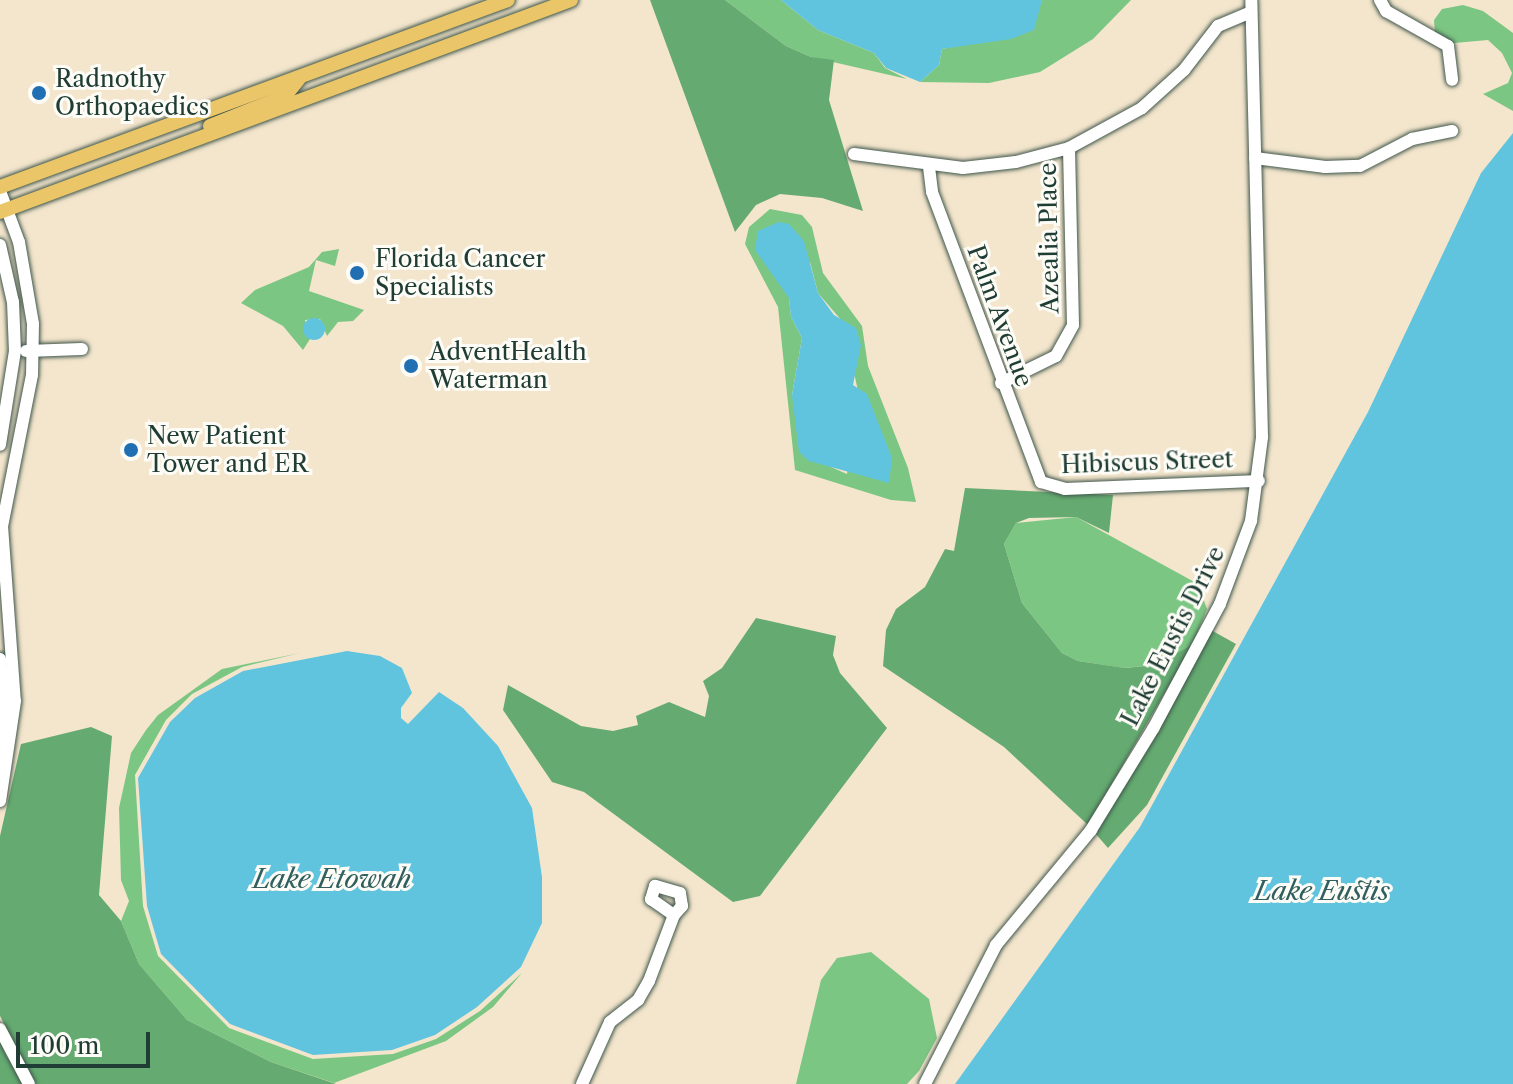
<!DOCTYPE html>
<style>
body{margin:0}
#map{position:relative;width:1513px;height:1084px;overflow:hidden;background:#f4e6cd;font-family:"Libre Caslon Text",serif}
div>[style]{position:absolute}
.green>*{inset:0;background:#7cc683}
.forest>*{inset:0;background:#65ab71}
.water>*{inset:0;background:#61c4df}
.round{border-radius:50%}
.roads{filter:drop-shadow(0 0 2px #3f564b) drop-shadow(0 0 2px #3f564b)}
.minor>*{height:12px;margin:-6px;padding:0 6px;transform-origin:6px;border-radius:6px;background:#fff}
.major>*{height:14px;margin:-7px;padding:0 7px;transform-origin:7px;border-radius:7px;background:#eac669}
.dots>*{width:22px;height:22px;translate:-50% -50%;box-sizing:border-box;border:4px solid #fdfcf7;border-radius:50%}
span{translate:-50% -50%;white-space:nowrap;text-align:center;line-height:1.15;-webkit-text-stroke:6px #fdfcf7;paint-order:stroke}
.poi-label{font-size:24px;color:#1f3d34}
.left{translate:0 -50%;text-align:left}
.street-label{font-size:24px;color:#1f3d34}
.water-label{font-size:26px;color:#305f5f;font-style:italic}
.scale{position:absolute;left:16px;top:1032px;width:134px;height:36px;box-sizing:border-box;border:4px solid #1f3d34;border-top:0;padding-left:10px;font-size:24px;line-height:28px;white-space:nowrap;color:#1f3d34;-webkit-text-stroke:6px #fdfcf7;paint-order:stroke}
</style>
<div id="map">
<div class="green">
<i style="clip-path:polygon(725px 0,781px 0,818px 30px,874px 53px,885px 68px,907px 79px,811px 57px,786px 46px)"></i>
<i style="clip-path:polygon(1042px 0,1131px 0,1093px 39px,1040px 72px,989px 83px,920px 82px,939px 65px,942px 49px,1028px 32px)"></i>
<i style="clip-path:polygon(1463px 5px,1483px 11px,1513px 33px,1513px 111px,1483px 94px,1508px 83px,1512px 73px,1502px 53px,1488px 40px,1443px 44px,1435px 33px,1434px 20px,1442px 9px)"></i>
<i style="clip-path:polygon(evenodd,770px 209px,802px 215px,812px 227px,823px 273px,862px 326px,868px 366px,908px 468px,916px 502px,891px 500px,795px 470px,778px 307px,745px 244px,749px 227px,770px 209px,810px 262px,818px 293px,842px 321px,857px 362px,853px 368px,858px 391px,847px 474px,831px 467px,792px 395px,802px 338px,791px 317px,789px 298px,810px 262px)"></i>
<i style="clip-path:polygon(339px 249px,335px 266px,316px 260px,309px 291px,364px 310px,353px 321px,338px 322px,327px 336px,320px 319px,305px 320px,310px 339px,303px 350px,283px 326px,241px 303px,255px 290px,309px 267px,322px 252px)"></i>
<i style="clip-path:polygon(1076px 517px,1198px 584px,1207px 609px,1193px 644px,1155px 665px,1124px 668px,1078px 661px,1062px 653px,1022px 603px,1004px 544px,1016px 523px)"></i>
<i style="clip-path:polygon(300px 653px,242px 667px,192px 694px,166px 720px,135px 775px,143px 906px,158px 956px,229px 1028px,313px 1059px,393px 1054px,436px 1039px,480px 1011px,522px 973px,493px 1007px,446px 1041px,334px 1083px,271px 1062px,187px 1020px,139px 964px,121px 921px,129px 901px,121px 880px,119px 808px,131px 753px,146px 730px,158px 715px,222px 669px)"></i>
<i style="clip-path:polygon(871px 952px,929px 999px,937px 1038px,919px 1071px,907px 1084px,796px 1084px,821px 980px,837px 958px)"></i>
</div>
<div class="forest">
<i style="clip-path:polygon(650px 0,725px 0,786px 46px,811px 57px,834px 60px,829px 100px,863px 211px,822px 198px,780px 194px,756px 205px,735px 232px)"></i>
<i style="clip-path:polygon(965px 488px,1113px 495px,1109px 533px,1076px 517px,1029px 518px,1016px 523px,1004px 544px,1022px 603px,1062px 653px,1078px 661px,1125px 668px,1155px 665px,1193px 644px,1088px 825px,1004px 747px,883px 666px,886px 630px,896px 609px,925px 587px,945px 549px,954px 551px)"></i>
<i style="clip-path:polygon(756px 618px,836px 636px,833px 655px,840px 673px,887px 728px,760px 896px,733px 902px,584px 792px,552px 782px,503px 710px,508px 685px,581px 726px,613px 731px,638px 725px,636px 716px,669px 702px,705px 717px,709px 696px,703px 681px,722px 668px)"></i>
<i style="clip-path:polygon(1211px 630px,1236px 644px,1147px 805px,1108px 848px,1095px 833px)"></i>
<i style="clip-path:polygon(91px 727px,112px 736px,99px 895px,121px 921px,139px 964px,187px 1020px,271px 1062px,336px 1084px,35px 1084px,0 1016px,0 836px,21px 744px)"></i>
<i style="clip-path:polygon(0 1041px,4px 1051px,23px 1084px,0 1084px)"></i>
</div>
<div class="water">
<i style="clip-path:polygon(781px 0,1042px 0,1034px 30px,1011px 39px,942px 49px,939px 65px,920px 82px,886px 68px,874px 53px,818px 30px)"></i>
<i style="clip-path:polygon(1513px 133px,1513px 1084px,955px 1084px,1140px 827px,1368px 412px,1481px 173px)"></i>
<i style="clip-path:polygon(779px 222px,789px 224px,804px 241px,818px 293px,834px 315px,856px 328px,861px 345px,853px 385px,867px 394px,892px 458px,889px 483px,809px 461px,799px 452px,792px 395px,802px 338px,791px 317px,789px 298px,755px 250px,758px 231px)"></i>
<i class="round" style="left:303px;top:318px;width:22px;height:22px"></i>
<i style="clip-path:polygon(347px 651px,380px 656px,402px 668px,412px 693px,401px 708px,401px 718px,408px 724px,439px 692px,463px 708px,498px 746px,532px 808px,542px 877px,542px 923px,521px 967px,477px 1007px,435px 1035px,392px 1050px,313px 1055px,230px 1024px,161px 954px,147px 906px,138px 778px,170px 722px,195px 698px,243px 671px)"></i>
</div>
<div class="roads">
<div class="minor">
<i style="left:1380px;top:0;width:13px;rotate:61deg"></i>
<i style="left:1386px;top:11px;width:71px;rotate:29.4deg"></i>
<i style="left:1448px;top:46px;width:34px;rotate:83deg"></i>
<i style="left:854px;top:154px;width:110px;rotate:7.3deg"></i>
<i style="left:963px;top:168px;width:53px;rotate:-6.5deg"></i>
<i style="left:1016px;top:162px;width:55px;rotate:-14.8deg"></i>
<i style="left:1069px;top:148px;width:83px;rotate:-28.7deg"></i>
<i style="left:1142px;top:108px;width:57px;rotate:-42.1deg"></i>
<i style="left:1184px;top:70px;width:56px;rotate:-52.3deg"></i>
<i style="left:1218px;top:26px;width:36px;rotate:-23deg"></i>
<i style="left:1255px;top:158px;width:71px;rotate:7.3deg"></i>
<i style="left:1325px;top:167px;width:35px;rotate:-2deg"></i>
<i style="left:1360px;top:166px;width:59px;rotate:-27.4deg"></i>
<i style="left:1412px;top:139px;width:41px;rotate:-11.3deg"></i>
<i style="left:929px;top:167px;width:25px;rotate:83deg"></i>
<i style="left:932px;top:192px;width:310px;rotate:69.4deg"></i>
<i style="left:1041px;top:482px;width:25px;rotate:16deg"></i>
<i style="left:1065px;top:489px;width:194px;rotate:-2.4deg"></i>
<i style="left:0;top:191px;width:54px;rotate:69.6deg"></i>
<i style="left:19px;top:242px;width:83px;rotate:80.3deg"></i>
<i style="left:33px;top:324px;width:51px;rotate:91.1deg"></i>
<i style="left:32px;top:375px;width:154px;rotate:101.2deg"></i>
<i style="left:2px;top:526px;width:175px;rotate:85.8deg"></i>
<i style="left:15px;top:701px;width:101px;rotate:98.5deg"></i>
<i style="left:0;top:245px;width:58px;rotate:77.2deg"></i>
<i style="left:13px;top:302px;width:49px;rotate:87.7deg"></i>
<i style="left:15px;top:351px;width:95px;rotate:99.1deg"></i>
<i style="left:26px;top:351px;width:56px;rotate:-2deg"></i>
<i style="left:1001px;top:383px;width:61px;rotate:-26.1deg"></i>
<i style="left:1056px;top:356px;width:35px;rotate:-61deg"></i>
<i style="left:1073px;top:325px;width:177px;rotate:-91.3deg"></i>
<i style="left:0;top:659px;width:42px;rotate:83.2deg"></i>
<i style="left:5px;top:701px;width:55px;rotate:95.2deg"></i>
<i style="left:0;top:1029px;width:62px;rotate:62.2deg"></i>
<i style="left:582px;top:1084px;width:68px;rotate:-65.7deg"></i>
<i style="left:610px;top:1022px;width:36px;rotate:-38deg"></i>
<i style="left:638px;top:1000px;width:22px;rotate:-60deg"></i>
<i style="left:649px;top:981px;width:71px;rotate:-69.3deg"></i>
<i style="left:674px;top:915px;width:12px;rotate:-48deg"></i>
<i style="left:682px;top:906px;width:13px;rotate:-99deg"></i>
<i style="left:680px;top:893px;width:26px;rotate:-164deg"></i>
<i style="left:655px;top:886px;width:14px;rotate:107deg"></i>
<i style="left:651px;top:899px;width:28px;rotate:35deg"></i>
<i style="left:925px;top:1084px;width:156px;rotate:-62.9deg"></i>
<i style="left:996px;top:945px;width:149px;rotate:-50.4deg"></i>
<i style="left:1091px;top:830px;width:119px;rotate:-58.5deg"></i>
<i style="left:1153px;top:729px;width:142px;rotate:-61.8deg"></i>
<i style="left:1220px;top:604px;width:89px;rotate:-69.5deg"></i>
<i style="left:1251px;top:521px;width:85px;rotate:-82.5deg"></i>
<i style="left:1262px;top:437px;width:437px;rotate:-91.4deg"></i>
</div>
<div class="major">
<i style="left:210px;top:126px;width:81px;rotate:-21.8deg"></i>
<i style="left:285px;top:96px;width:22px;rotate:-51deg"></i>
<i style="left:0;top:187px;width:541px;rotate:-20.21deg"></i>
<i style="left:0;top:212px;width:609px;rotate:-20.37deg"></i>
</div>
</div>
<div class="dots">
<i style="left:39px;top:93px;background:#1f6fb2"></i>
<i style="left:357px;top:273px;background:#1f6fb2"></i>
<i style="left:411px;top:366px;background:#1f6fb2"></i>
<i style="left:131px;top:450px;background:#1f6fb2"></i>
</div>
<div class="poi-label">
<span class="left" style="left:55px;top:93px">Radnothy<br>Orthopaedics</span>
<span class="left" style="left:375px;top:273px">Florida Cancer<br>Specialists</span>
<span class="left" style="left:429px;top:366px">AdventHealth<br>Waterman</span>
<span class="left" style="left:147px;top:450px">New Patient<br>Tower and ER</span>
</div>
<div class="street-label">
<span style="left:1049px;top:238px;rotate:-91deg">Azealia Place</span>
<span style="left:1000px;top:316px;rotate:70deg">Palm Avenue</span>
<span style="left:1147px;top:462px;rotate:-2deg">Hibiscus Street</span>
<span style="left:1173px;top:636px;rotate:-63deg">Lake Eustis Drive</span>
</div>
<div class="water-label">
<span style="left:332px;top:880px">Lake Etowah</span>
<span style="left:1322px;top:892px">Lake Eustis</span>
</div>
<div class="scale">100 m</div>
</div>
